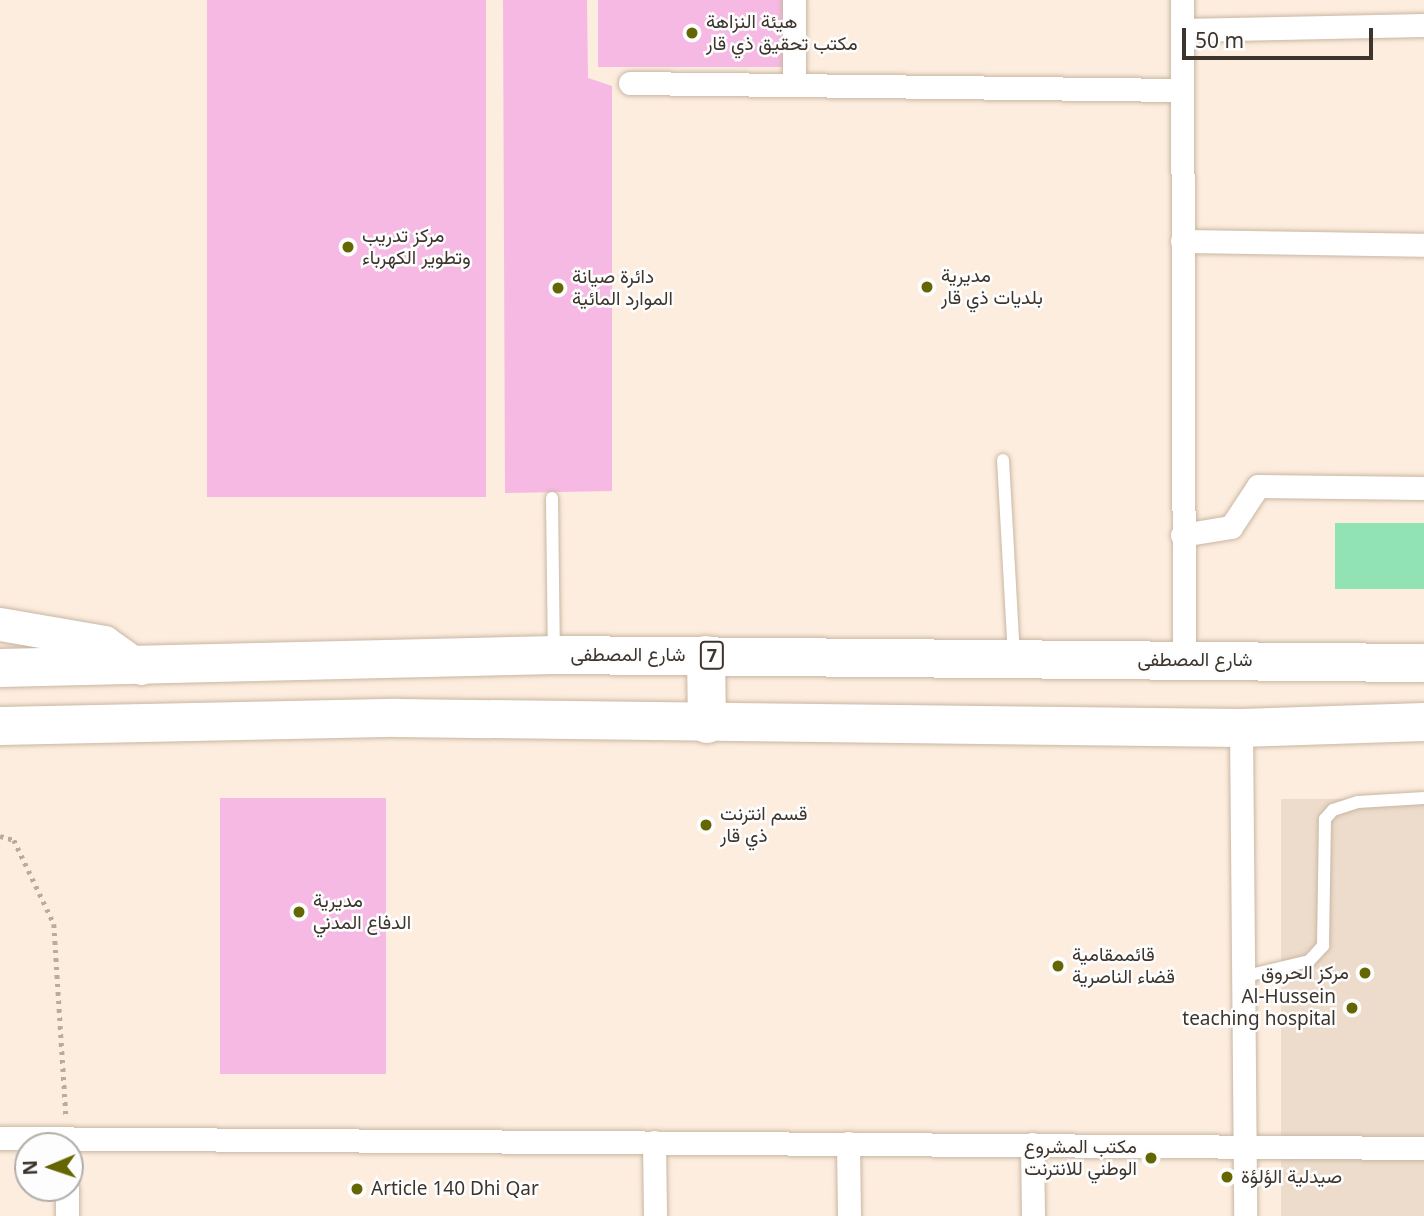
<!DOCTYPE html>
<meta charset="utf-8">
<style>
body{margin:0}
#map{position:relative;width:1424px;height:1216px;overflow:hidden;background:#fdedde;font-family:"Noto Sans",Vazirmatn,sans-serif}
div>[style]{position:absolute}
.medical>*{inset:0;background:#eddccb;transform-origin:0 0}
.green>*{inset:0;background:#91e2b5;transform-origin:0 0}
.building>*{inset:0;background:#f6b9e4;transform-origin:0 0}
.path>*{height:4.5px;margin-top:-2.25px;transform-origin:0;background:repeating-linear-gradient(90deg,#b9ac9f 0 3.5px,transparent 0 8.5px)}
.roads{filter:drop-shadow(0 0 2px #c9b6a3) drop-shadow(0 0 2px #c9b6a3)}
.lane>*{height:12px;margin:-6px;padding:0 6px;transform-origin:6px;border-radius:6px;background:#fff}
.street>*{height:23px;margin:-11.5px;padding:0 11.5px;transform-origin:11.5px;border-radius:11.5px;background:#fff}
.secondary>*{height:33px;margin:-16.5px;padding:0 16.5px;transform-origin:16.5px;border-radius:16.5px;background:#fff}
.highway>*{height:38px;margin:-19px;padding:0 19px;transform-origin:19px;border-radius:19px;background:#fff}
.dots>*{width:19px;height:19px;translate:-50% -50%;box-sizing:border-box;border:4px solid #fdfdfd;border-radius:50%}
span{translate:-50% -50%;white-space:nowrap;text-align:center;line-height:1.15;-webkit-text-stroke:5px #fdfdfd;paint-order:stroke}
.shield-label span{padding:2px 5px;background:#fdfdfd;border:2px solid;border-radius:5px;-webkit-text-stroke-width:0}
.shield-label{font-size:18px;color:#3d352d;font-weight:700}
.poi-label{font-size:19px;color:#3d352d}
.left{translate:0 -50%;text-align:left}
.right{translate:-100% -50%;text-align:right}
.street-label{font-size:19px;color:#3d352d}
.north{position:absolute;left:14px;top:1132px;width:70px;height:70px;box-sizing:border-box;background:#fdfdfd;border:2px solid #b0adaa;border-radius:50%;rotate:268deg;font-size:19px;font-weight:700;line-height:28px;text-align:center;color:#3d352d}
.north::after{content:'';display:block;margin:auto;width:24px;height:32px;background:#636601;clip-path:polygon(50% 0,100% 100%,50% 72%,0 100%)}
.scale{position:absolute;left:1182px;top:28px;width:191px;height:32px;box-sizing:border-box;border:4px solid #3d352d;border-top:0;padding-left:9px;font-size:21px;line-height:24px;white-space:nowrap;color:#3d352d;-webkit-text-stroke:5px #fdfdfd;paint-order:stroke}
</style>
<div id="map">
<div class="medical">
<i style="left:1281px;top:799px;width:143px;height:417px"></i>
</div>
<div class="green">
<i style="left:1335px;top:523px;width:89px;height:66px"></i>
</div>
<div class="building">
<i style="left:207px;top:0;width:279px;height:497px"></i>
<i style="clip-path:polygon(503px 0,587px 0,588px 78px,612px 86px,612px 491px,505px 493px)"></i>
<i style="left:598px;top:0;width:188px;height:67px"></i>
<i style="left:386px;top:798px;width:276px;height:166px;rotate:90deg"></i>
</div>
<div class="path">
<i style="left:0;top:836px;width:15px;rotate:16deg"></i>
<i style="left:14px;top:840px;width:93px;rotate:64.5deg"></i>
<i style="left:54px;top:924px;width:193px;rotate:86.4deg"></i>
</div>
<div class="roads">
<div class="lane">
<i style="left:1003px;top:460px;width:195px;rotate:86.8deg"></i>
<i style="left:552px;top:498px;width:153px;rotate:89.3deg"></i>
<i style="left:1242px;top:977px;width:69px;rotate:-13.4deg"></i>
<i style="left:1309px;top:961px;width:21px;rotate:-47deg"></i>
<i style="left:1323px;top:946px;width:127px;rotate:-89.1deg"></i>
<i style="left:1325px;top:819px;width:12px;rotate:-48deg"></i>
<i style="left:1333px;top:810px;width:26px;rotate:-18deg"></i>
<i style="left:1358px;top:802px;width:66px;rotate:-3.5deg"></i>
</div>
<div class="street">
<i style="left:794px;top:0;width:84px;rotate:90deg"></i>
<i style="left:1182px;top:0;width:659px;rotate:89.83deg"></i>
<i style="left:1182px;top:30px;width:242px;rotate:-1.2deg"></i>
<i style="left:630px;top:83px;width:552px;rotate:0.73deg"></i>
<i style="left:1182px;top:241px;width:242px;rotate:0.9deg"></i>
<i style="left:1182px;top:535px;width:50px;rotate:-9.3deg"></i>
<i style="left:1231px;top:527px;width:49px;rotate:-56.6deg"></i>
<i style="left:1258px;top:486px;width:166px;rotate:0.7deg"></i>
<i style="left:1241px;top:728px;width:488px;rotate:89.5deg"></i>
<i style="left:0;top:1138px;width:1424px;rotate:0.4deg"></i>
<i style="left:654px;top:1142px;width:74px;rotate:89.2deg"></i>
<i style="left:848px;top:1143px;width:73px;rotate:89.2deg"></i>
<i style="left:1032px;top:1144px;width:72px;rotate:89.2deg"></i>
<i style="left:67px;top:1188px;width:28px;rotate:90deg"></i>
</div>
<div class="secondary">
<i style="left:0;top:624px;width:106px;rotate:9.8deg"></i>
<i style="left:104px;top:642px;width:45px;rotate:35.1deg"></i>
</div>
<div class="highway">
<i style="left:706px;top:655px;width:69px;rotate:89.2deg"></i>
<i style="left:0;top:668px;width:555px;rotate:-1.34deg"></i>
<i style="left:555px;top:655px;width:869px;rotate:0.53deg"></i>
<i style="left:0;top:726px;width:397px;rotate:-1.2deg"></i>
<i style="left:397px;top:718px;width:844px;rotate:0.68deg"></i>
<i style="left:1241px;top:728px;width:183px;rotate:-1.9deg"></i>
</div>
</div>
<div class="dots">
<i style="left:692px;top:33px;background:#636601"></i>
<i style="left:348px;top:247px;background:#636601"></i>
<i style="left:927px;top:287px;background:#636601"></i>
<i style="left:558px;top:288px;background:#636601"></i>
<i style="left:706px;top:825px;background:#636601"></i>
<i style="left:299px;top:912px;background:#636601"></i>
<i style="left:1058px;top:966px;background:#636601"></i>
<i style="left:1365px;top:973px;background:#636601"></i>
<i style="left:1352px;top:1008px;background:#636601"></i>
<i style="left:1151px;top:1158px;background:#636601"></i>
<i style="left:1227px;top:1177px;background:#636601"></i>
<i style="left:357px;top:1189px;background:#636601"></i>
</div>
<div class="shield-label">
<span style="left:712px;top:655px">7</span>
</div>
<div class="poi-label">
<span class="left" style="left:706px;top:33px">هيئة النزاهة<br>مكتب تحقيق ذي قار</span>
<span class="left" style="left:362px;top:247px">مركز تدريب<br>وتطوير الكهرباء</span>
<span class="left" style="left:941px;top:287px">مديرية<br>بلديات ذي قار</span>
<span class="left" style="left:572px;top:288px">دائرة صيانة<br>الموارد المائية</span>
<span class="left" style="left:720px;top:825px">قسم انترنت<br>ذي قار</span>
<span class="left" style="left:313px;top:912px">مديرية<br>الدفاع المدني</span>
<span class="left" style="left:1072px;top:966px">قائممقامية<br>قضاء الناصرية</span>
<span class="right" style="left:1349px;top:973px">مركز الحروق</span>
<span class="right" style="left:1336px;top:1008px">Al-Hussein<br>teaching hospital</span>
<span class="right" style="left:1137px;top:1158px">مكتب المشروع<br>الوطني للانترنت</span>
<span class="left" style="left:1241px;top:1177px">صيدلية الؤلؤة</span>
<span class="left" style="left:371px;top:1189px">Article 140 Dhi Qar</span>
</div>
<div class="street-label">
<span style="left:628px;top:655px">شارع المصطفى</span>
<span style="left:1195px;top:660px">شارع المصطفى</span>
</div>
<div class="north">N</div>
<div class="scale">50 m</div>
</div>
